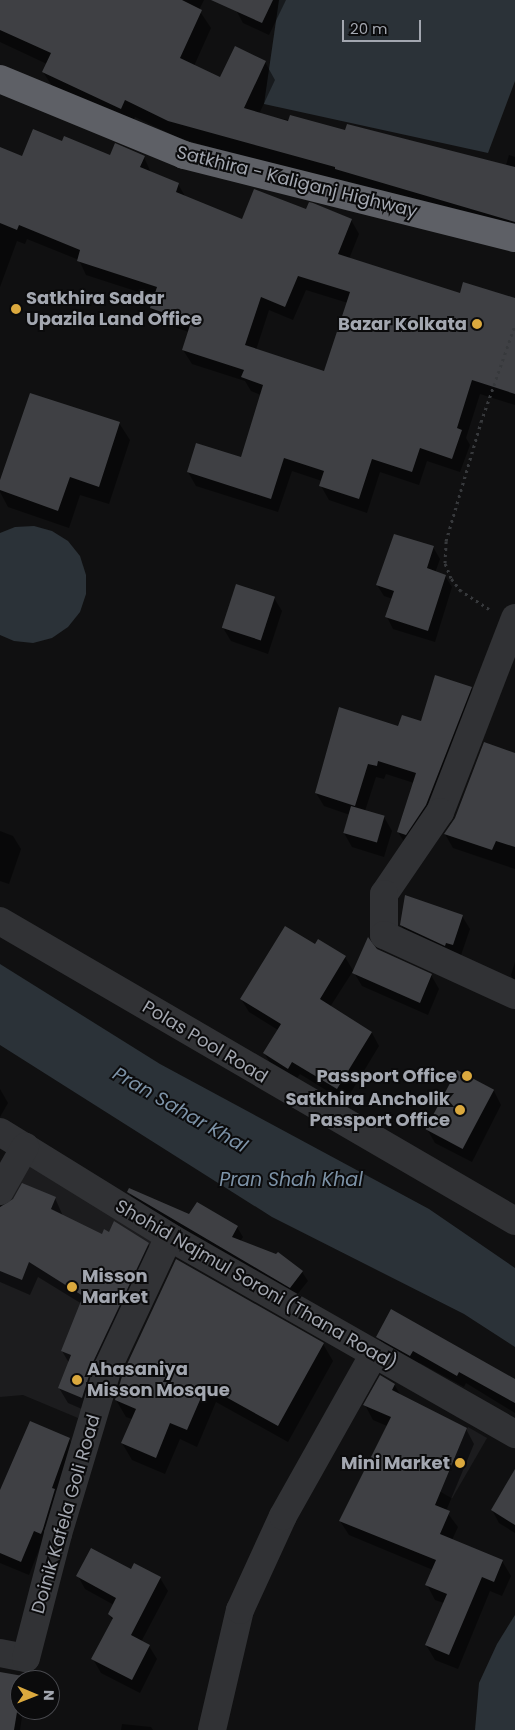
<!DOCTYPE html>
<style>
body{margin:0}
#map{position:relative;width:515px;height:1730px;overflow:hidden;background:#101011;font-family:Poppins,sans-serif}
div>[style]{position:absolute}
.built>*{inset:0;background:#1c1c1e;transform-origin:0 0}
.water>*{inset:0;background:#2b3238}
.shadow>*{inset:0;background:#0007}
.building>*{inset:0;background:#3f4044;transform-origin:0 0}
.path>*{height:3px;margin-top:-1.5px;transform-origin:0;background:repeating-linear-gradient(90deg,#37393c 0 2.5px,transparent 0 6.5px)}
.minor>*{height:28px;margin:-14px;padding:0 14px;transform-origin:14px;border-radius:14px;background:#313235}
.highway>*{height:28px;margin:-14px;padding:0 14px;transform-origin:14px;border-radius:14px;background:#5e6066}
.dots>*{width:14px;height:14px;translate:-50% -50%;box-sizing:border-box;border:2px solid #0b0b0c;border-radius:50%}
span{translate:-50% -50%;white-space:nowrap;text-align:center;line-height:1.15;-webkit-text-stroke:4px #0b0b0c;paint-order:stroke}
.street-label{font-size:18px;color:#a3a7b0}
.poi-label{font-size:18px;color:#a3a7b0;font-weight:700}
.left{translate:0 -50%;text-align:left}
.right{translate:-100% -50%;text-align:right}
.water-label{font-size:19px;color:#7d93a8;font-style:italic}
.north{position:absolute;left:10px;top:1670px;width:50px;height:50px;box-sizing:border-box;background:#0b0b0c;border:1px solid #48494e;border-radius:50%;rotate:91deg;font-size:14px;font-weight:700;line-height:20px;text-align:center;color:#a3a7b0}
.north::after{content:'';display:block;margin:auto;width:18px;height:22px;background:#dba93e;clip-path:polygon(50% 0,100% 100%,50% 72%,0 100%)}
.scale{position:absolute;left:342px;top:20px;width:79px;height:22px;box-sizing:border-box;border:2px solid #a3a7b0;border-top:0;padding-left:6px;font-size:15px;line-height:18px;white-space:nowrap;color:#a3a7b0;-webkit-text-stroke:4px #0b0b0c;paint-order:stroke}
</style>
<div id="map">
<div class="built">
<i style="clip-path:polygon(28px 1165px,168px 1240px,104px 1357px,78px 1418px,23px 1395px,0 1397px,0 1218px)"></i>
<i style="left:468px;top:1427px;width:22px;height:70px;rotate:30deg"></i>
</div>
<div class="water">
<i style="clip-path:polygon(279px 0,515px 0,515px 81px,488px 153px,264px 104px)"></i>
<i style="clip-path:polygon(34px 526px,52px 531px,68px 541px,80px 556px,86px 575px,86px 594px,80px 612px,68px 627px,52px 638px,33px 643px,14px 641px,0 635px,0 533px,15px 527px)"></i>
<i style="clip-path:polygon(0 964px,160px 1064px,429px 1209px,515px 1268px,515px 1347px,464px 1314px,272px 1217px,0 1045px)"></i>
<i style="clip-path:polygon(515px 1615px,515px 1730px,475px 1730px,479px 1683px,497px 1644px)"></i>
</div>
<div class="shadow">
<i style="clip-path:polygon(0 0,204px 0,199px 10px,211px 28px,194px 66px,221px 78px,265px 62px,275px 80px,259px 114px,506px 165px,509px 155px,515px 157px,515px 237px,179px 138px,135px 117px,131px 126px,54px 89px,43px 72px,47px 64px,0 42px)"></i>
<i style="clip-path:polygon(241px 0,286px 0,269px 35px,243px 23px,236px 10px)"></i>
<i style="clip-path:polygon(evenodd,63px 142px,111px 157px,144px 157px,151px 173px,178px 184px,186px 198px,243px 221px,307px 210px,351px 220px,359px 234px,349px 259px,461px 295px,515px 300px,515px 405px,480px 394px,466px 438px,470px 445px,460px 472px,427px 461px,419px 485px,380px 472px,367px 513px,329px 500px,321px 486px,322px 481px,292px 471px,278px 512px,196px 486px,188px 472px,241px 459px,261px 395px,251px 391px,245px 381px,192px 364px,183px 350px,189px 332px,159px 322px,151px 308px,154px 297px,86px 275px,79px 260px,27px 239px,25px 244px,17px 241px,0 287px,0 149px,22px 158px,63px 142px,306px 290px,348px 303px,325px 373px,256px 350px,269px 310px,293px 320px,306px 290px)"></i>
<i style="clip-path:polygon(119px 423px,130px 440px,109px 504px,80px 495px,69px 528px,8px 507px,0 492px,0 483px)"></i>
<i style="clip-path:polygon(433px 547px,440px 559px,435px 573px,445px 576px,452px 587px,435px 642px,393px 629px,387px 617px,393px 599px,384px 596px,377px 585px)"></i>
<i style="clip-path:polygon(274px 598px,282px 611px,268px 654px,231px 641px,223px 628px)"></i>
<i style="clip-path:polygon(471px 688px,479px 701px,433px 819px,406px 845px,398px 832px,414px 783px,386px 774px,384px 779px,376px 777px,365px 811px,384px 817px,392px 831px,384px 857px,352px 847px,344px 833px,350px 815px,324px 806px,316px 793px,399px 728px,421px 723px)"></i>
<i style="clip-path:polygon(515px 754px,515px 869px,453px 848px,445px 834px)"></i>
<i style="clip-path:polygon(0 831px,13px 836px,21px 849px,9px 884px,0 881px)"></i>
<i style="clip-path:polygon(462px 916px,470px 929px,460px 958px,409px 938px,401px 925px)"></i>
<i style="clip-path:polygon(315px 946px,345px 957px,354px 972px,377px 950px,431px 975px,439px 989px,428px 1015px,362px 986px,353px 971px,330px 1007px,372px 1033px,379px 1046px,345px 1102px,300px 1074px,295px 1081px,272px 1066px,264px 1053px,278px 1030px,249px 1012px,241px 999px)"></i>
<i style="clip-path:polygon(515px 962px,515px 983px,511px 975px)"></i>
<i style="clip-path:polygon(457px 1072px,494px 1091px,501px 1105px,472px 1162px,435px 1143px,427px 1129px)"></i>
<i style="clip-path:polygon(0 1089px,8px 1103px,0 1117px)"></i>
<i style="clip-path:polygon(129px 1192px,190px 1216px,197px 1204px,237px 1227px,243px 1237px,240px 1242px,302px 1272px,308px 1281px,296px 1296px,134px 1202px)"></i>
<i style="clip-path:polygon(55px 1198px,63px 1216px,103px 1235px,148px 1244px,157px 1259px,91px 1413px,68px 1403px,59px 1388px,69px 1363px,62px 1351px,82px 1304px,38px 1277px,30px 1295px,0 1282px,0 1206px)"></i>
<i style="clip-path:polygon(378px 1336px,515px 1380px,515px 1413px,466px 1383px,464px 1387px,420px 1363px,417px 1368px,385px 1349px)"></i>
<i style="clip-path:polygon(323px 1344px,333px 1361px,288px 1442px,216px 1402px,197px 1447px,180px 1439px,165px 1474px,132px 1460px,122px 1443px,132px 1419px,126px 1417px,116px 1400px)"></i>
<i style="clip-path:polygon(394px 1384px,401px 1396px,466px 1429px,474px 1444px,446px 1511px,458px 1527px,452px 1540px,502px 1561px,511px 1576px,502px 1596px,490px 1591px,458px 1669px,435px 1660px,426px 1645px,444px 1603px,435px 1600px,427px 1585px,433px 1570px,349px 1535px,340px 1521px,387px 1426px,373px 1420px,365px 1405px)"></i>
<i style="clip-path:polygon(69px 1439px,77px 1453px,29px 1575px,0 1563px,0 1494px)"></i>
<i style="clip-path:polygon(515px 1471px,515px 1533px,499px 1523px,492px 1510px)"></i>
<i style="clip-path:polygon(131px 1571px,160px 1578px,168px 1591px,141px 1642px,149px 1646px,157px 1659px,140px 1693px,101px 1673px,93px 1659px,113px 1621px,109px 1614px,114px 1605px,85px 1589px,78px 1576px)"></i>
<i style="clip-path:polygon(0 1674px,23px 1680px,20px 1680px,20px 1710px,23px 1710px,20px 1730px,0 1730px)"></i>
<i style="clip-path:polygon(122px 1724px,151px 1727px,153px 1730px,121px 1730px)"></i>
</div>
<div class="building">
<i style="clip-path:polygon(0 0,182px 0,202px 10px,180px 58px,220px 77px,235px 46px,266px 61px,244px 108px,288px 121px,290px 115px,345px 130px,347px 124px,515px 167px,515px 222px,335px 169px,335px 167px,168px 121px,125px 100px,121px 109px,42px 72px,51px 53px,0 30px)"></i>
<i style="clip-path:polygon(211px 0,273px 0,262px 23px)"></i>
<i style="clip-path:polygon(evenodd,33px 129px,62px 141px,64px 136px,110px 155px,115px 143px,145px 156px,140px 167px,179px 183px,176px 192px,242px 219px,254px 189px,306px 209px,309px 202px,313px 203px,352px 219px,338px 254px,460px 293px,463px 282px,515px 298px,515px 394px,472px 380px,457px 428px,462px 430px,452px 459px,420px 448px,412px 472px,372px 459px,359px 499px,319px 486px,324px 471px,284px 458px,271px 499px,187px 472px,196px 443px,241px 457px,263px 385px,241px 377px,244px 370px,182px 350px,191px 322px,150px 308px,157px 287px,77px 261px,80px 250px,19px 225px,17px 230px,0 223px,0 147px,22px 156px,33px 129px,298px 276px,350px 292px,324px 371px,245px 345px,261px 297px,285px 307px,298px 276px)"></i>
<i style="clip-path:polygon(30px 393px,120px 422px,99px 487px,70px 477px,58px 511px,0 490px,0 480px)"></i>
<i style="clip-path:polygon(394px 534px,434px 546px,427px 568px,446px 575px,428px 631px,385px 617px,394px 591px,376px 585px)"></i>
<i style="left:236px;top:584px;width:41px;height:46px;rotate:18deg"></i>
<i style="clip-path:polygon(435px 675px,472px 687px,426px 805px,406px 835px,397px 832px,416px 773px,378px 761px,377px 766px,368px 764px,355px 806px,315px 793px,339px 707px,398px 726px,402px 715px,421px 721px)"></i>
<i style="clip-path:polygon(484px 742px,515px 753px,515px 847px,496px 841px,492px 850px,444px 834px,455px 818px)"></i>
<i style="left:351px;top:806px;width:35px;height:28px;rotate:16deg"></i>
<i style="clip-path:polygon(405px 895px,463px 915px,453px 945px,446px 943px,445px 946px,400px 925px)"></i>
<i style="clip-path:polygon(285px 926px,315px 944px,318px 939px,346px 956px,320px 999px,372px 1032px,337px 1089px,292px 1062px,288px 1069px,263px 1053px,281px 1024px,240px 999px)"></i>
<i style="clip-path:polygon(368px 937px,377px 949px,432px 974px,420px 1003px,352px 973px)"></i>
<i style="left:457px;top:1070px;width:42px;height:67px;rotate:28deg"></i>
<i style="clip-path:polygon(22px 1183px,56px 1197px,51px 1209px,102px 1234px,104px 1229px,109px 1232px,114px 1221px,149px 1243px,94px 1360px,82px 1398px,58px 1388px,71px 1355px,61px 1351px,83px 1296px,29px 1262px,22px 1280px,0 1271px,0 1207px,13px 1199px)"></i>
<i style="clip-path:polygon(129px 1188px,189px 1214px,197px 1202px,238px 1226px,232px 1237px,276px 1254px,278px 1252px,303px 1271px,290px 1288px,127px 1192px)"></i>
<i style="clip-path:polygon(176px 1259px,324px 1343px,278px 1426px,206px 1386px,187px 1430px,170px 1423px,156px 1458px,121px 1443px,136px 1409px,115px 1400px,123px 1373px)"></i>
<i style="clip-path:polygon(391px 1309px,515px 1379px,515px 1403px,459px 1372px,457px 1376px,413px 1351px,410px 1356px,376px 1337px)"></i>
<i style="clip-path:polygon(380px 1375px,395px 1384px,392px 1390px,467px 1428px,435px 1505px,450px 1511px,440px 1534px,503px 1560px,494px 1582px,482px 1577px,449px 1655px,425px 1645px,447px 1594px,425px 1585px,436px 1560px,339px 1521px,391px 1417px,363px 1405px)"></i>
<i style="clip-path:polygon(30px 1421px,70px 1438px,52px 1488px,55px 1489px,43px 1529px,41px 1534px,34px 1531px,21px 1562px,0 1553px,0 1490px)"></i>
<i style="clip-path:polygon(515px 1469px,515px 1525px,491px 1510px)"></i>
<i style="clip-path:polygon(91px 1548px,131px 1569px,134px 1563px,161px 1577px,131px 1635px,150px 1645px,132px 1680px,91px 1659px,113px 1618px,108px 1614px,116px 1598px,76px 1576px)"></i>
<i style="clip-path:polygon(0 1672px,23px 1676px,14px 1730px,0 1730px)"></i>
</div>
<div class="path">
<i style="left:489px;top:609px;width:33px;rotate:-147deg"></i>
<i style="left:461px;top:591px;width:16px;rotate:-128deg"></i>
<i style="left:451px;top:578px;width:16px;rotate:-112deg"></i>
<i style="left:445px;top:563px;width:22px;rotate:-87deg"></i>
<i style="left:446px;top:541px;width:124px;rotate:-73.6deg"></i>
<i style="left:481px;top:422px;width:103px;rotate:-70.7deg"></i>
</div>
<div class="minor">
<i style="left:515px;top:618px;width:208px;rotate:111.1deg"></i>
<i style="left:440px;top:812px;width:99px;rotate:124.3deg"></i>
<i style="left:384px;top:894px;width:41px;rotate:90deg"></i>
<i style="left:384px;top:935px;width:144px;rotate:24.6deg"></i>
<i style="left:0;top:921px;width:596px;rotate:30.22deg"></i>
<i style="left:0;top:1132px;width:203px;rotate:31.7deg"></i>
<i style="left:173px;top:1239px;width:394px;rotate:29.7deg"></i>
<i style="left:0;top:1191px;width:51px;rotate:-60.4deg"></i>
<i style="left:0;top:1653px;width:26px;rotate:11deg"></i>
<i style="left:26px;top:1658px;width:128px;rotate:-75.5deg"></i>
<i style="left:58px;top:1534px;width:174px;rotate:-73.3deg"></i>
<i style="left:108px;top:1367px;width:144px;rotate:-64.9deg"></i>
<i style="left:212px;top:1730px;width:123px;rotate:-76.9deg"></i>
<i style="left:240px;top:1610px;width:103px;rotate:-65.4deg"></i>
<i style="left:283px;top:1516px;width:186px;rotate:-60.7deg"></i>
</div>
<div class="highway">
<i style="left:0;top:79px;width:199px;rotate:22.4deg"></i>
<i style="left:184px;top:155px;width:341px;rotate:14.1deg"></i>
</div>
<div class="dots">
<i style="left:16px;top:309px;background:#dba93e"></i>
<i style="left:477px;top:324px;background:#dba93e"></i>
<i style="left:467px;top:1076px;background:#dba93e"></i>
<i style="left:460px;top:1110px;background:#dba93e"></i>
<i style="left:72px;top:1287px;background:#dba93e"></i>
<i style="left:77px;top:1380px;background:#dba93e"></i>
<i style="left:460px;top:1463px;background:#dba93e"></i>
</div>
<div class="street-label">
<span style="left:297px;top:182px;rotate:14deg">Satkhira - Kaliganj Highway</span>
<span style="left:205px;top:1042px;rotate:31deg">Polas Pool Road</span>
<span style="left:256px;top:1285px;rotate:30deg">Shohid Najmul Soroni (Thana Road)</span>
<span style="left:66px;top:1514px;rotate:-74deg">Doinik Kafela Goli Road</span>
</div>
<div class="poi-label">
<span class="left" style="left:26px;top:309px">Satkhira Sadar<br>Upazila Land Office</span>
<span class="right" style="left:467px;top:324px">Bazar Kolkata</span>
<span class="right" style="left:457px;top:1076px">Passport Office</span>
<span class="right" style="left:450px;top:1110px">Satkhira Ancholik<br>Passport Office</span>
<span class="left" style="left:82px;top:1287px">Misson<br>Market</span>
<span class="left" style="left:87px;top:1380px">Ahasaniya<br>Misson Mosque</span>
<span class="right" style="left:450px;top:1463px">Mini Market</span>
</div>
<div class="water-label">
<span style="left:180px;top:1110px;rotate:30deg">Pran Sahar Khal</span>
<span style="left:291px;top:1180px">Pran Shah Khal</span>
</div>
<div class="north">N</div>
<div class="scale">20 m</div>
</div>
